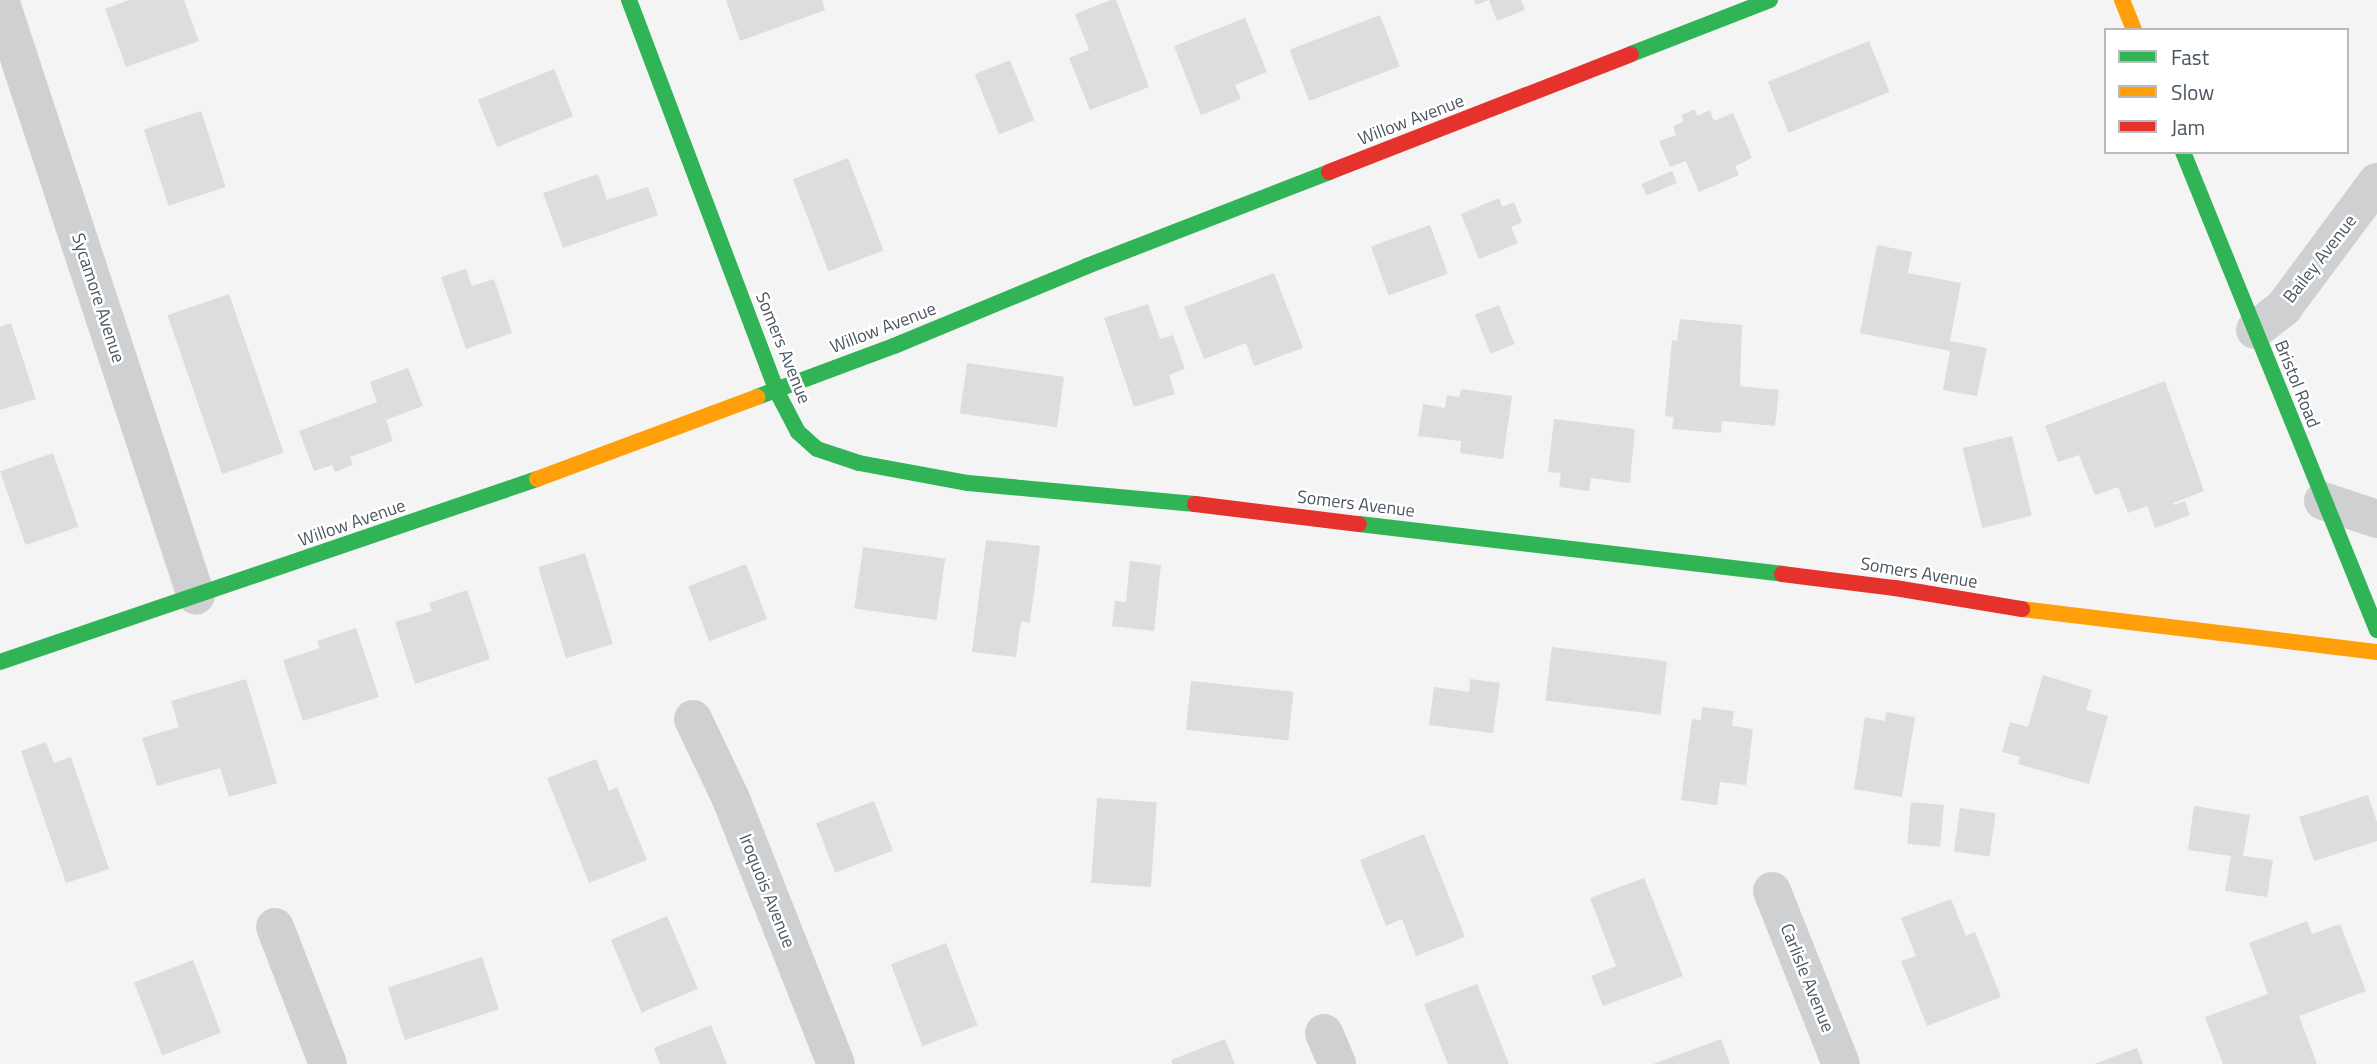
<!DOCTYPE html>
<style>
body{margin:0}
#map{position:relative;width:2377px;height:1064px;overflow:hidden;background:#f4f4f4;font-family:"Titillium Web",sans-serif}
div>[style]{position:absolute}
.building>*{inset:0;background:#ddddde;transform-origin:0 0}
.street>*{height:38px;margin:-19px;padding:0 19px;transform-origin:19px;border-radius:19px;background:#ced0d2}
.fast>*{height:16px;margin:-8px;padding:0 8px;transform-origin:8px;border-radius:8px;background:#30b455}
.slow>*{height:16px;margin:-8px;padding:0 8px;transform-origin:8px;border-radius:8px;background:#ff9f0a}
.jam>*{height:16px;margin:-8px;padding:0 8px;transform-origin:8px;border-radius:8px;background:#e5322d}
span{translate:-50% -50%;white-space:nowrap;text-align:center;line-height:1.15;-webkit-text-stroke:5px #fff;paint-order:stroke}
.street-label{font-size:18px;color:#4a5661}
.legend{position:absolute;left:2104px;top:28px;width:245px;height:126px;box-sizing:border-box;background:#fff;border:2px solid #b7bbc0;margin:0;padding:9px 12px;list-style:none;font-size:21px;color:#4a5661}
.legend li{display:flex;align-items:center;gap:14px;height:35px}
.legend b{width:35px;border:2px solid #b7bbc0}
</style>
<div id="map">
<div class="building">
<i style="clip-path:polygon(129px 0,184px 0,199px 41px,126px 67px,105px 9px)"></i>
<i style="clip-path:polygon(726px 0,822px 0,825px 10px,740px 41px)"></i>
<i style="clip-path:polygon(1111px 0,1116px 0,1149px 87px,1090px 110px,1069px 58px,1089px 50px,1075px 14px)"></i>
<i style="clip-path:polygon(1474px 0,1521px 0,1525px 10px,1497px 21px,1489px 0,1476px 5px)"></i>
<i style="left:1380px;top:15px;width:55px;height:97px;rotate:69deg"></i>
<i style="clip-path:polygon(1245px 18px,1267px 72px,1235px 85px,1241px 99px,1201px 115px,1174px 46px)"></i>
<i style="left:1869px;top:41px;width:55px;height:109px;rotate:68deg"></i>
<i style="left:1010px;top:60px;width:65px;height:38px;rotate:68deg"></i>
<i style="left:554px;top:69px;width:51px;height:82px;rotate:68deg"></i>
<i style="clip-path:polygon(1695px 109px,1697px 116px,1710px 110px,1714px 121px,1733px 113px,1752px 158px,1735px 166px,1739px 175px,1699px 192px,1686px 161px,1670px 167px,1659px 141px,1676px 135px,1673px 126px,1683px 122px,1682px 115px)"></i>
<i style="left:201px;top:111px;width:80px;height:60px;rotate:72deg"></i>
<i style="left:848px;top:158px;width:99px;height:59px;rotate:69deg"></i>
<i style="left:1672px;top:171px;width:13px;height:33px;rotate:67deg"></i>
<i style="clip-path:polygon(598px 174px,607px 200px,648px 187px,658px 215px,563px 248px,543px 193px)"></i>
<i style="clip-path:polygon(1499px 198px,1502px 207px,1514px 202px,1522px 222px,1511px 227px,1518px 243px,1479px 259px,1461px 214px)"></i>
<i style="left:1430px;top:225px;width:52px;height:63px;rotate:70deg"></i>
<i style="clip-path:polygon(1877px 245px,1912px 252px,1908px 273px,1961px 283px,1950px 341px,1987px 348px,1977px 396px,1943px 390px,1950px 351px,1860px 333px)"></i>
<i style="clip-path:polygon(466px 269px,472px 286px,494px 279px,512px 333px,466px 349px,441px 277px)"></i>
<i style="clip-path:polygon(1274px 273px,1303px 348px,1254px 366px,1246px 343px,1204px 359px,1184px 307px)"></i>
<i style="left:229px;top:294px;width:168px;height:65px;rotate:71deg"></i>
<i style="clip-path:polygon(1148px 304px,1160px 339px,1173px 335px,1185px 369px,1169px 375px,1175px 394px,1134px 407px,1104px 318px)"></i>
<i style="left:1499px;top:305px;width:42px;height:26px;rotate:68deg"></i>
<i style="clip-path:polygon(1680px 319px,1742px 325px,1740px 386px,1779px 390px,1775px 426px,1722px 421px,1721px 433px,1672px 429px,1674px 417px,1665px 416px,1672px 340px,1677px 341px)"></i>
<i style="clip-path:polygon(11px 323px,36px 399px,0 410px,0 327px)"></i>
<i style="left:967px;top:363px;width:98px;height:51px;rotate:8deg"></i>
<i style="clip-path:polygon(408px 368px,423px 406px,386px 420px,393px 441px,350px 457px,353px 465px,335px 472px,332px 465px,314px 471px,299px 431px,377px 402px,370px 382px)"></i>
<i style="clip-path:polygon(2165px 381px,2204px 491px,2173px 503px,2174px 505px,2185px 501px,2190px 515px,2155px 528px,2147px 506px,2128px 513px,2118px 487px,2095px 495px,2079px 455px,2058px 462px,2045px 426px)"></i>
<i style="clip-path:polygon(1461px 389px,1512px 396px,1503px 459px,1460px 453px,1461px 441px,1418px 436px,1423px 404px,1445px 408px,1447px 395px,1459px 397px)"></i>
<i style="clip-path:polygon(1554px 419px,1635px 429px,1630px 483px,1591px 478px,1589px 491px,1559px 487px,1561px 473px,1548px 472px)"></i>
<i style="left:2012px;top:436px;width:82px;height:51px;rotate:76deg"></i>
<i style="left:53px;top:453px;width:78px;height:56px;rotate:71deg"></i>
<i style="clip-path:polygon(986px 540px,1040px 546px,1030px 623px,1021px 621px,1016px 657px,972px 652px)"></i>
<i style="left:863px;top:547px;width:83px;height:62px;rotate:8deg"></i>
<i style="left:585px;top:553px;width:95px;height:49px;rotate:73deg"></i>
<i style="clip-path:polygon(1130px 561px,1161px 565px,1154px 631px,1112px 626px,1115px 601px,1126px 602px)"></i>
<i style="left:746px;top:564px;width:59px;height:62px;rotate:69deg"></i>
<i style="clip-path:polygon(467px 590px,490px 659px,415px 684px,395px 622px,432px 611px,429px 603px)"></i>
<i style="clip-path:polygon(356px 628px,379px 697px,303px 721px,283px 660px,320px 648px,317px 641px)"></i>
<i style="left:1552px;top:647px;width:116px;height:54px;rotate:7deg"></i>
<i style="clip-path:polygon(2043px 675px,2092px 690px,2086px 710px,2108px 716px,2089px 784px,2018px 764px,2020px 757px,2002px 752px,2010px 722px,2028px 727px)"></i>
<i style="clip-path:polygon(246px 679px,277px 783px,229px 797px,220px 768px,157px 786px,142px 738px,179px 727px,171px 701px)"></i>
<i style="clip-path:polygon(1470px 679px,1500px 683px,1493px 733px,1429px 725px,1434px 687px,1469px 692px)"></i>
<i style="left:1191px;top:681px;width:103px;height:49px;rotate:6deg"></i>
<i style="clip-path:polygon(1702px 707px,1734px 711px,1732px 726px,1753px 729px,1746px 785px,1720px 782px,1717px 805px,1681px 800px,1692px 719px,1701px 720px)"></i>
<i style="clip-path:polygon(1886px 712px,1915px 717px,1902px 797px,1854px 789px,1865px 717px,1885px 721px)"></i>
<i style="clip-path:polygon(46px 742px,54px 763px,71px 757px,109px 869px,66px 883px,21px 751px)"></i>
<i style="clip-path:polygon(596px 759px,609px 791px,617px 787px,647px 860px,589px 883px,547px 778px)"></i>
<i style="clip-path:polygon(2368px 795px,2377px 822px,2377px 841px,2314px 861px,2299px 817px)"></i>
<i style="left:1097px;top:798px;width:60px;height:85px;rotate:4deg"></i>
<i style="left:874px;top:801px;width:53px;height:62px;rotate:69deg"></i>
<i style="left:1911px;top:802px;width:33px;height:42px;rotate:5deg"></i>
<i style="clip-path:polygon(2194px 806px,2250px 815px,2243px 856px,2273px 860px,2267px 897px,2225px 891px,2231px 856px,2188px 850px)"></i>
<i style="left:1960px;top:808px;width:36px;height:44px;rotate:8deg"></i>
<i style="clip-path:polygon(1424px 834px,1465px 937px,1416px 956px,1402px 919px,1386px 926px,1360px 860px)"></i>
<i style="clip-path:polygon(1644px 878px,1683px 976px,1603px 1006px,1591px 976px,1616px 966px,1590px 898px)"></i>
<i style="clip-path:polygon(1951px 899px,1966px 936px,1975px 932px,2001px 997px,1927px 1026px,1901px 961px,1916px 956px,1901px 918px)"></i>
<i style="left:667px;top:916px;width:79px;height:61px;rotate:67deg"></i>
<i style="clip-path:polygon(2307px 921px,2312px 934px,2340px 924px,2366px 991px,2299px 1016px,2317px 1064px,2223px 1064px,2205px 1017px,2268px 994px,2249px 943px)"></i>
<i style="left:946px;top:943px;width:88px;height:59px;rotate:69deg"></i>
<i style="left:482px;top:957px;width:55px;height:99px;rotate:72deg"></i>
<i style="left:193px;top:960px;width:78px;height:63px;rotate:69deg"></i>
<i style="clip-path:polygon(1477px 984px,1509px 1064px,1448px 1064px,1424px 1004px)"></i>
<i style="clip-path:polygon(711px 1025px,727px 1064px,660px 1064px,654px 1048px)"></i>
<i style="clip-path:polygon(1225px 1039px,1235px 1064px,1173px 1064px,1171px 1060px)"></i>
<i style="clip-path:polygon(1721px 1039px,1730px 1064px,1653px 1064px)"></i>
<i style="clip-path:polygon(2137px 1048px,2143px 1064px,2094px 1064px)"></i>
</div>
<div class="street">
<i style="left:0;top:0;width:627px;rotate:71.8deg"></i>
<i style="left:2255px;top:330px;width:37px;rotate:-38deg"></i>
<i style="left:2284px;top:307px;width:156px;rotate:-53.4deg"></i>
<i style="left:2323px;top:501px;width:57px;rotate:18.4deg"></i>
<i style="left:693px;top:719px;width:89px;rotate:64.6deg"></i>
<i style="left:731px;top:799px;width:285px;rotate:68.4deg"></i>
<i style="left:1772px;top:891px;width:186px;rotate:68.3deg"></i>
<i style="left:275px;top:927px;width:147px;rotate:68.9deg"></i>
<i style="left:1324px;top:1033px;width:34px;rotate:67deg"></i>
</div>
<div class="fast">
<i style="left:629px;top:0;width:417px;rotate:69.3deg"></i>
<i style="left:776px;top:390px;width:47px;rotate:62.4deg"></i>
<i style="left:798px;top:432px;width:25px;rotate:42deg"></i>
<i style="left:817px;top:449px;width:44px;rotate:18.4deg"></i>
<i style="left:859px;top:463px;width:111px;rotate:10.4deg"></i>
<i style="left:968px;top:483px;width:228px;rotate:5.3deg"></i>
<i style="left:1631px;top:54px;width:149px;rotate:-21.2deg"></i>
<i style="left:2183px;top:152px;width:516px;rotate:67.91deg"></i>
<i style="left:757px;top:397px;width:146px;rotate:-20.4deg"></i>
<i style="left:894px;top:346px;width:209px;rotate:-22.5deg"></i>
<i style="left:1087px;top:266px;width:260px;rotate:-21.2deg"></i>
<i style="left:1359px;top:524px;width:426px;rotate:6.7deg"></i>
<i style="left:0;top:662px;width:567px;rotate:-18.82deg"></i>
</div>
<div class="slow">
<i style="left:2122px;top:0;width:32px;rotate:68deg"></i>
<i style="left:537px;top:479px;width:235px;rotate:-20.4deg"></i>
<i style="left:2022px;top:609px;width:358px;rotate:6.9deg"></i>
</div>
<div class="jam">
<i style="left:1329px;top:172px;width:324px;rotate:-21.3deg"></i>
<i style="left:1195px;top:504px;width:165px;rotate:7deg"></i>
<i style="left:1782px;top:574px;width:114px;rotate:7.1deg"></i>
<i style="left:1895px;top:588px;width:129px;rotate:9.4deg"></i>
</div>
<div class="street-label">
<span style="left:1411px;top:120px;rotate:-21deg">Willow Avenue</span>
<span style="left:2320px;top:259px;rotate:-52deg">Bailey Avenue</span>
<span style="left:98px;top:298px;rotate:72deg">Sycamore Avenue</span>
<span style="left:883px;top:328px;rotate:-21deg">Willow Avenue</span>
<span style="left:783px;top:348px;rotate:68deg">Somers Avenue</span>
<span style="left:2297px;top:384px;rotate:68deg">Bristol Road</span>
<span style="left:1356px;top:504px;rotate:7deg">Somers Avenue</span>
<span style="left:352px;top:523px;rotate:-19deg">Willow Avenue</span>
<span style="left:1919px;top:573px;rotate:9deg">Somers Avenue</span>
<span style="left:767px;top:891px;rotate:68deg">Iroquois Avenue</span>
<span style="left:1807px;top:978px;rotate:68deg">Carlisle Avenue</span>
</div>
<ul class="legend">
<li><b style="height:9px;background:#30b455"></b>Fast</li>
<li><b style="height:9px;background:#ff9f0a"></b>Slow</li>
<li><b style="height:9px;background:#e5322d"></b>Jam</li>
</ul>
</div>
